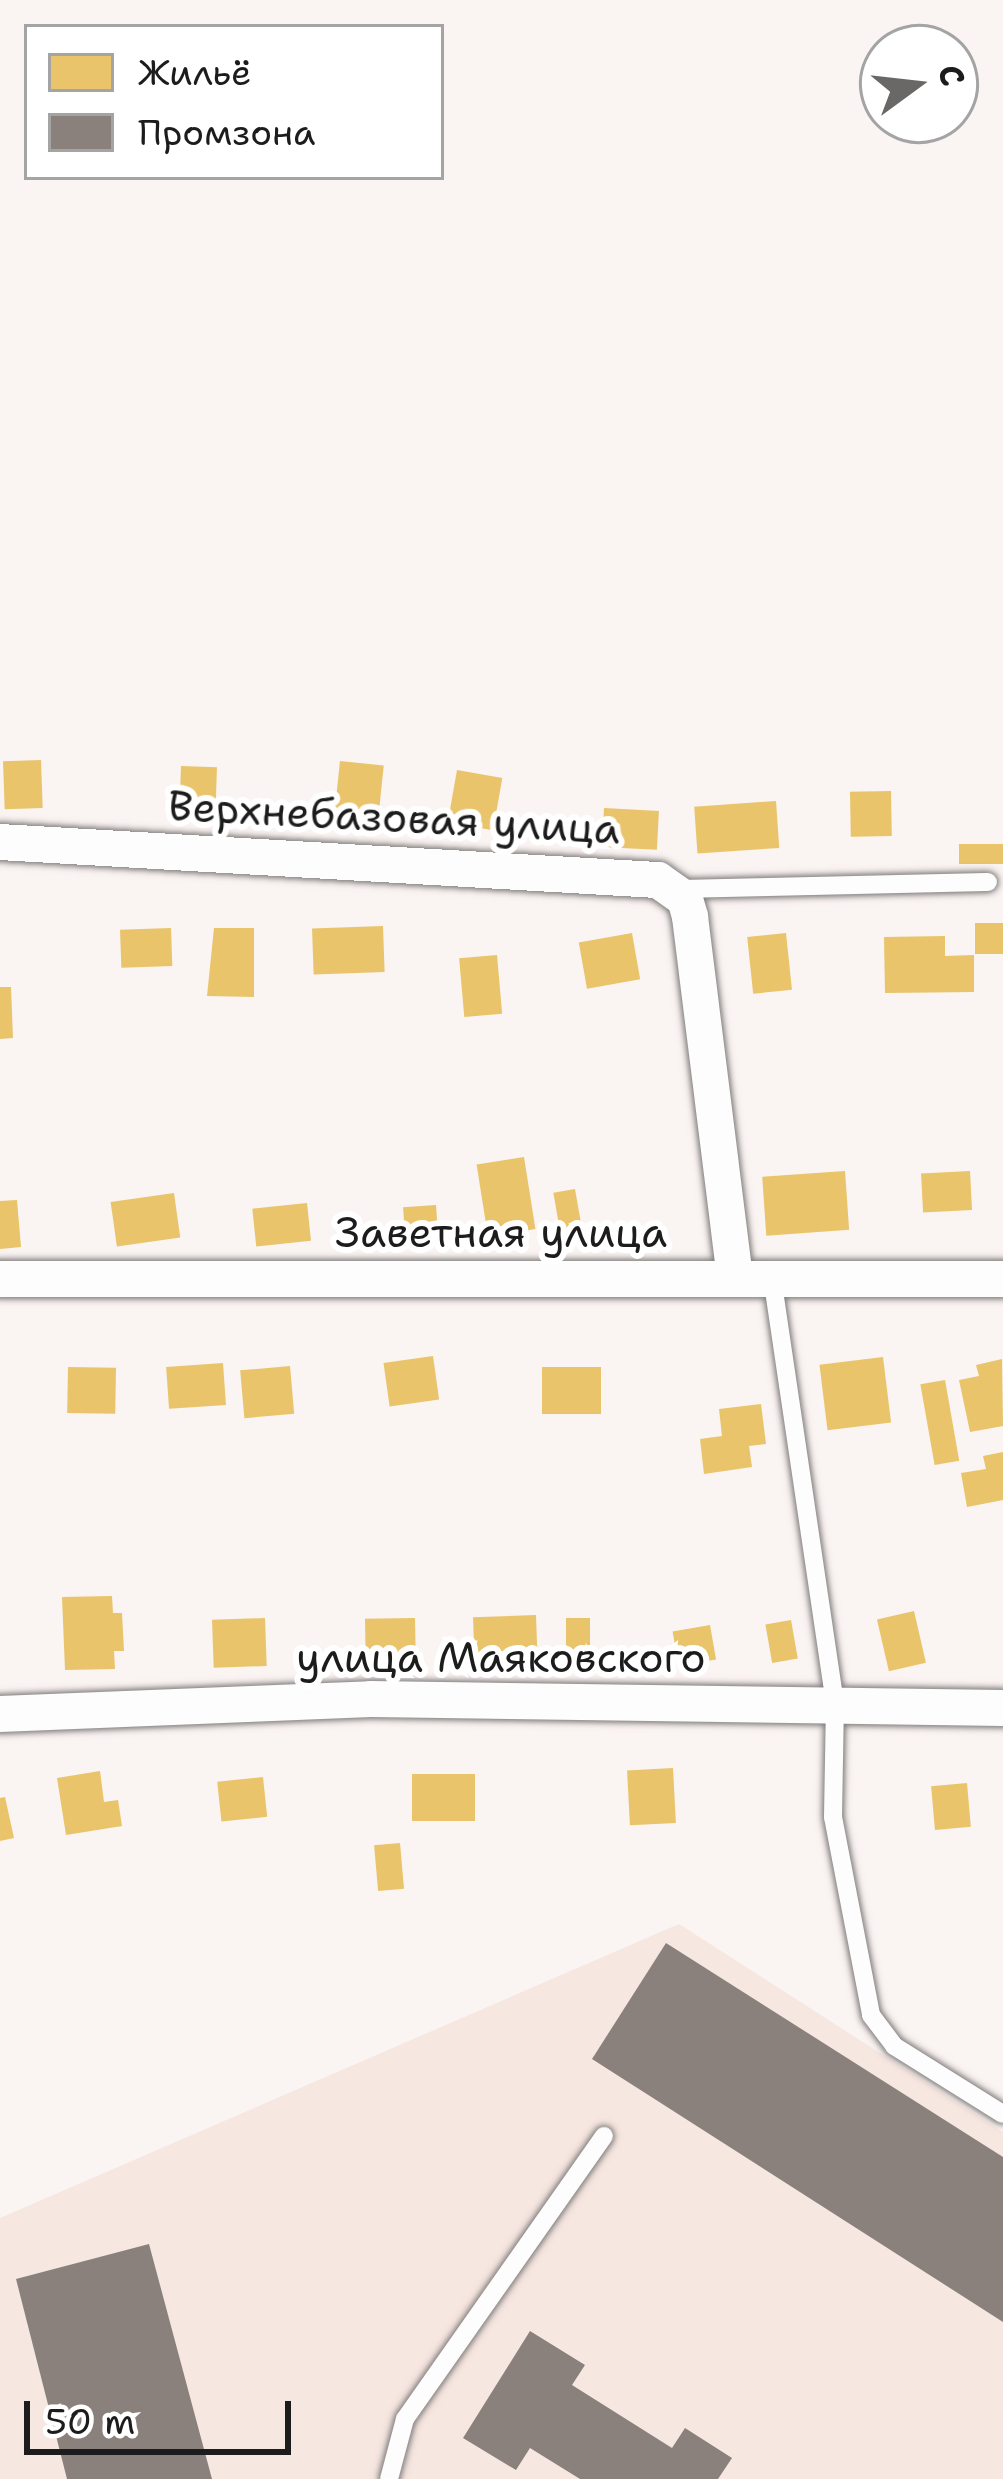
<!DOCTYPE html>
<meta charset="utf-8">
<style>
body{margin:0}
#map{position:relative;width:1003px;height:2479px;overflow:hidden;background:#faf4f2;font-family:"Shantell Sans",sans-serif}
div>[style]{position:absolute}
.built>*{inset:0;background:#f7e7e1}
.homes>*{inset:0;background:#e9c46a;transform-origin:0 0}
.industry>*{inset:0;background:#8a817c}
.roads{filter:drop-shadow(0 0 3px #807d7c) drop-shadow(0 0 3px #807d7c)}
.service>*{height:18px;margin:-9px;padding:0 9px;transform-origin:9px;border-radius:9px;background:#fefdfd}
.minor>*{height:36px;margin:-18px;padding:0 18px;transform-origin:18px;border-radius:18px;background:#fefdfd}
span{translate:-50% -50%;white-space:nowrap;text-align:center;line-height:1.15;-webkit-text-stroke:12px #fff;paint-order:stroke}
.street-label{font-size:42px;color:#1c1c1c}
.legend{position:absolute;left:24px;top:24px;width:420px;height:156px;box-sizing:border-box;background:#fff;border:3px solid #a4a4a4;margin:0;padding:15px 21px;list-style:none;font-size:36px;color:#1c1c1c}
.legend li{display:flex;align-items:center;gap:24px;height:60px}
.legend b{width:60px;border:3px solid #a4a4a4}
.north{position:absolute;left:859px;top:24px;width:120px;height:120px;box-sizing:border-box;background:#fff;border:3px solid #a4a4a4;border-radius:50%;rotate:75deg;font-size:33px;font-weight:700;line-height:48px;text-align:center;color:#1c1c1c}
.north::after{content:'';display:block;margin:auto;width:42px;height:54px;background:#6a6867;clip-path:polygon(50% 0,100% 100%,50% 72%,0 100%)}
.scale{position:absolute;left:24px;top:2401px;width:267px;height:54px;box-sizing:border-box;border:6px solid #1c1c1c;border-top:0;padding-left:15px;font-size:36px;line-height:42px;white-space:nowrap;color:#1c1c1c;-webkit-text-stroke:9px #fff;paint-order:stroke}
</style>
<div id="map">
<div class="built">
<i style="clip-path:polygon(679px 1924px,1003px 2132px,1003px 2479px,0 2479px,0 2218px)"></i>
</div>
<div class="homes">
<i style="left:41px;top:760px;width:48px;height:38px;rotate:88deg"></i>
<i style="left:340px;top:761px;width:44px;height:54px;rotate:6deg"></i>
<i style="left:181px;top:766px;width:36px;height:47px;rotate:2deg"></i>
<i style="left:457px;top:770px;width:46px;height:53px;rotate:10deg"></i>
<i style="left:891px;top:791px;width:45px;height:41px;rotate:89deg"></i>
<i style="left:776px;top:801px;width:47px;height:82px;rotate:86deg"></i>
<i style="left:604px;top:808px;width:55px;height:39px;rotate:3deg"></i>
<i style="left:1003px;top:844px;width:20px;height:44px;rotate:90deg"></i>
<i style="left:1003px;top:923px;width:31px;height:28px;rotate:90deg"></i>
<i style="left:383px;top:926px;width:46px;height:71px;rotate:88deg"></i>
<i style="left:171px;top:928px;width:38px;height:51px;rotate:88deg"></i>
<i style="clip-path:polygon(214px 928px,254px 928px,254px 997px,207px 996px)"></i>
<i style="left:632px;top:933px;width:47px;height:54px;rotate:80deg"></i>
<i style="left:786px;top:933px;width:57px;height:39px;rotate:84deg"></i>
<i style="clip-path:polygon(945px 936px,945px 956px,974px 955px,974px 992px,885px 993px,884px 937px)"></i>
<i style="left:497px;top:955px;width:59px;height:38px;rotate:85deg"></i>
<i style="clip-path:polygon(0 987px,11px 987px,13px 1038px,0 1039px)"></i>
<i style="left:524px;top:1157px;width:73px;height:48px;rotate:81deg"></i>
<i style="left:845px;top:1171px;width:59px;height:83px;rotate:86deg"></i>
<i style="left:970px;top:1171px;width:39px;height:49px;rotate:87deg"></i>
<i style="left:575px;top:1189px;width:39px;height:22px;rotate:80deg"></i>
<i style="left:174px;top:1193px;width:45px;height:64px;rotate:82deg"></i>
<i style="clip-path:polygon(17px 1200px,21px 1247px,0 1249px,0 1201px)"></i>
<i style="left:307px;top:1203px;width:38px;height:55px;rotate:84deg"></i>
<i style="left:436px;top:1205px;width:39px;height:33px;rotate:86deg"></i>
<i style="left:433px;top:1356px;width:44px;height:50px;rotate:82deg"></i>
<i style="left:883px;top:1357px;width:66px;height:64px;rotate:83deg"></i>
<i style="clip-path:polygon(1002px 1359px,1003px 1426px,970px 1432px,959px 1380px,979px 1376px,976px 1365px)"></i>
<i style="left:223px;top:1363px;width:42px;height:57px;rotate:86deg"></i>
<i style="left:290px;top:1366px;width:48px;height:50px;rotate:85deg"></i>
<i style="left:68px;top:1367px;width:48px;height:46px;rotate:1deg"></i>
<i style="left:542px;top:1367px;width:59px;height:47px"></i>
<i style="left:945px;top:1380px;width:82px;height:25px;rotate:80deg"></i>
<i style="clip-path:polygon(761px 1404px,766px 1444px,749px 1446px,752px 1467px,704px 1474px,700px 1439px,722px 1436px,719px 1409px)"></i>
<i style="clip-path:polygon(1003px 1452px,1003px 1500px,967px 1507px,961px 1473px,986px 1469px,983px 1456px)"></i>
<i style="clip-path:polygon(112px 1596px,113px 1613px,122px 1613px,124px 1651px,114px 1651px,115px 1669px,65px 1670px,62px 1597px)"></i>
<i style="left:914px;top:1611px;width:53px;height:38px;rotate:77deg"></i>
<i style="left:536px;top:1615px;width:48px;height:63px;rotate:88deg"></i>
<i style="left:265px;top:1618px;width:48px;height:53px;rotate:88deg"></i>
<i style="left:415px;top:1618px;width:45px;height:50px;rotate:89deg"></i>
<i style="left:566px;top:1618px;width:24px;height:39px"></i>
<i style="left:791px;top:1620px;width:39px;height:26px;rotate:80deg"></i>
<i style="left:710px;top:1625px;width:35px;height:38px;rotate:80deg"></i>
<i style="left:673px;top:1768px;width:55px;height:46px;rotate:87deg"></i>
<i style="clip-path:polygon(100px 1771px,104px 1802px,118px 1800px,122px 1826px,66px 1835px,57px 1778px)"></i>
<i style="left:412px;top:1774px;width:63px;height:47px"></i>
<i style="left:263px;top:1777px;width:40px;height:46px;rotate:84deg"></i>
<i style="left:967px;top:1783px;width:44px;height:36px;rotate:85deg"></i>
<i style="clip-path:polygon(5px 1797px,14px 1838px,0 1841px,0 1798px)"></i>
<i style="left:400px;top:1843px;width:46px;height:26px;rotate:85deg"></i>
</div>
<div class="industry">
<i style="clip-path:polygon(666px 1943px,1003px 2157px,1003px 2322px,592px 2059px)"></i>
<i style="clip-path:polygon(149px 2244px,212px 2479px,67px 2479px,16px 2279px)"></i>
<i style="clip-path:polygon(530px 2331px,585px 2365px,572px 2385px,672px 2448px,685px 2428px,732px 2458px,718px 2479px,580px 2479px,530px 2448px,516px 2470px,463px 2438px)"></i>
</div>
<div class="roads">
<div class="service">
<i style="left:679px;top:889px;width:309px;rotate:-1.3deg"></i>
<i style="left:772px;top:1277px;width:430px;rotate:81.6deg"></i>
<i style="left:835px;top:1702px;width:115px;rotate:91deg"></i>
<i style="left:833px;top:1817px;width:202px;rotate:79.1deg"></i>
<i style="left:871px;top:2015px;width:39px;rotate:53deg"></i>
<i style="left:894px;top:2046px;width:128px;rotate:32deg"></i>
<i style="left:389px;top:2479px;width:62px;rotate:-75.1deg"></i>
<i style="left:405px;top:2419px;width:346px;rotate:-54.9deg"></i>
</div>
<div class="minor">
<i style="left:0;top:842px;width:659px;rotate:3.31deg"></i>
<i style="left:658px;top:880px;width:33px;rotate:35deg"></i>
<i style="left:685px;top:899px;width:19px;rotate:74deg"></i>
<i style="left:690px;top:917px;width:362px;rotate:82.9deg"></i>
<i style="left:0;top:1279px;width:1003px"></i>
<i style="left:0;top:1714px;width:371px;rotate:-2.3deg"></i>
<i style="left:371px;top:1699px;width:632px;rotate:0.82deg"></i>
</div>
</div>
<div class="street-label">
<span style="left:394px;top:817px;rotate:3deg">Верхнебазовая улица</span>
<span style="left:501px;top:1232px">Заветная улица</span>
<span style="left:501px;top:1657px">улица Маяковского</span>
</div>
<ul class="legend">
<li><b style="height:33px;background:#e9c46a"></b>Жильё</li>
<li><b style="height:33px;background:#8a817c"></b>Промзона</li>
</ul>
<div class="north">С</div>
<div class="scale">50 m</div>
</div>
